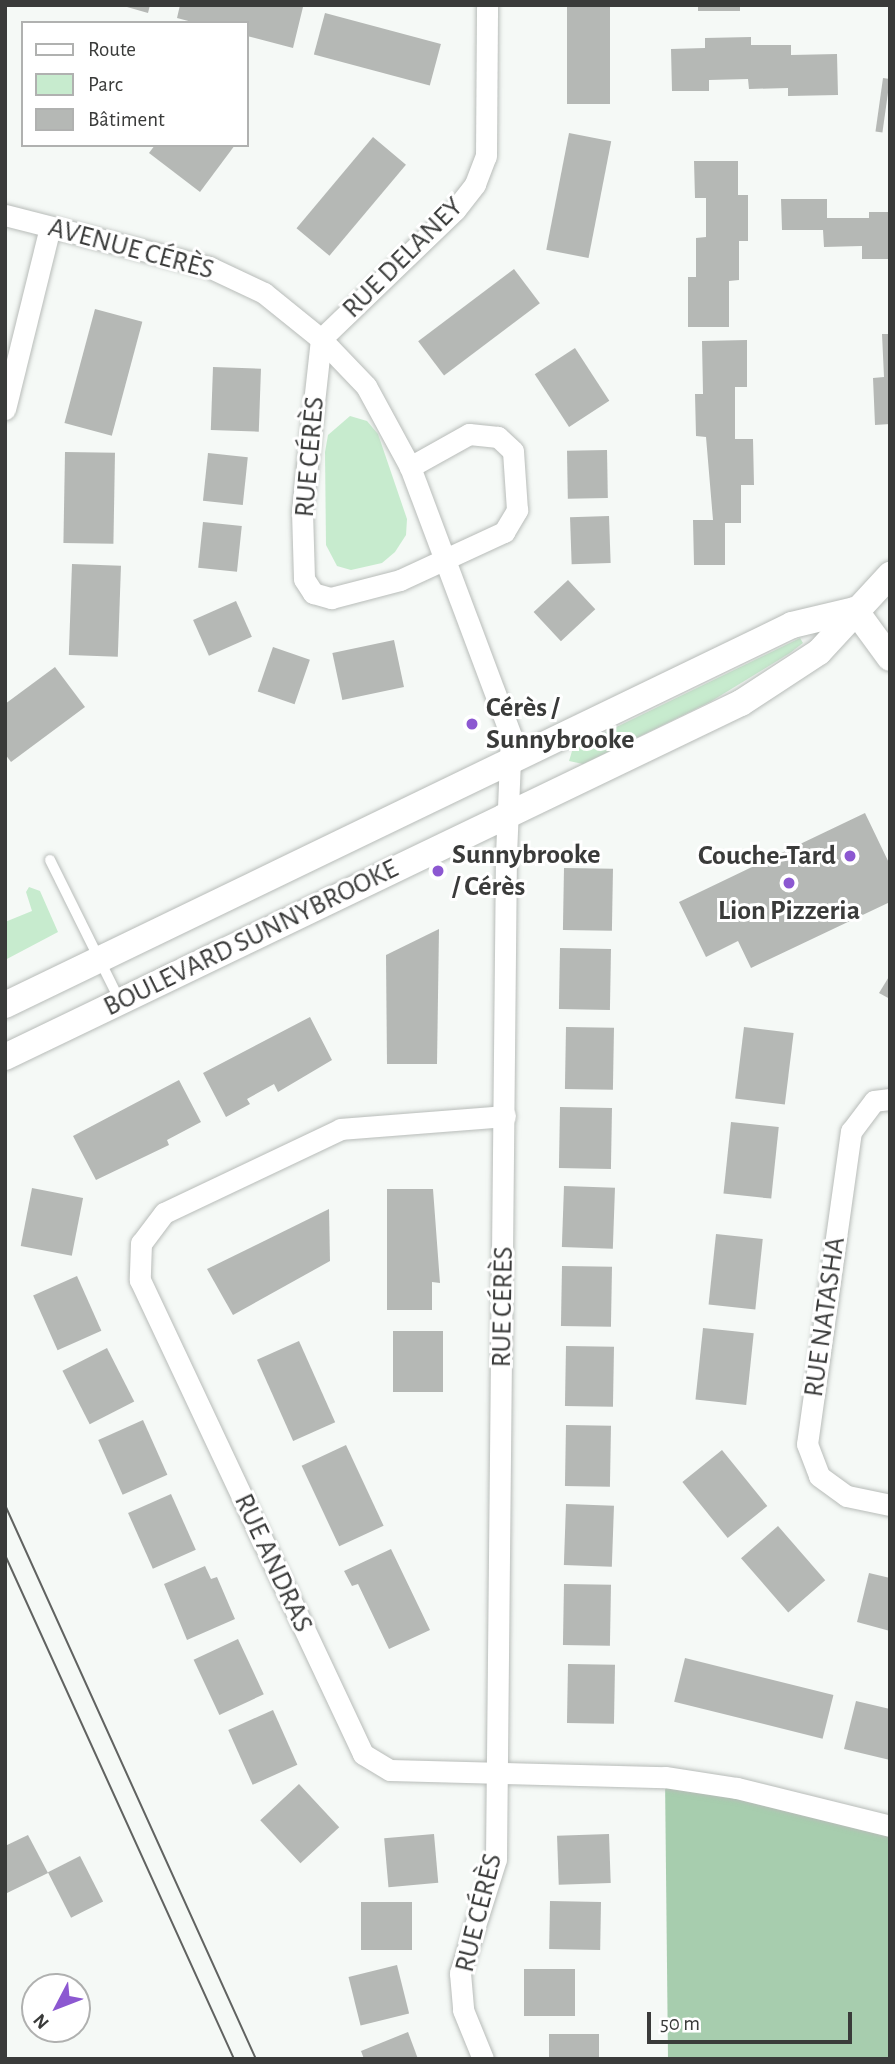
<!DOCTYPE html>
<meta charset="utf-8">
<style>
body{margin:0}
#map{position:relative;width:895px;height:2064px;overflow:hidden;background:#f5f9f6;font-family:"Alegreya Sans",sans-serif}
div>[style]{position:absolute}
.green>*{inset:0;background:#c7ebce}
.forest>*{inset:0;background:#a7cdae}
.building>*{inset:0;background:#b5b8b5;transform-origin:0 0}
.roads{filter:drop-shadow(0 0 2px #b8bcb9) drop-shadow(0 0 2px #b8bcb9)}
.service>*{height:10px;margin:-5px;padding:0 5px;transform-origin:5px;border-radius:5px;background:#fff}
.minor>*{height:21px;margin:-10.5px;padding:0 10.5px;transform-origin:10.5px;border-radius:10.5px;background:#fff}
.tertiary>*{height:26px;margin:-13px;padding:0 13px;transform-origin:13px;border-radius:13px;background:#fff}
.tram>*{height:2px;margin:-1px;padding:0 1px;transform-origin:1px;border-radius:1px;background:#616361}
.dots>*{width:19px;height:19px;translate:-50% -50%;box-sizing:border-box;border:4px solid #fff;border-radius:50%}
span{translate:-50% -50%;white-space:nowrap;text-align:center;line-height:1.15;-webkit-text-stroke:6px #fff;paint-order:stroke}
.street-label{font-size:28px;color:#3a3b3a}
.poi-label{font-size:28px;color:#3a3b3a;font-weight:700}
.left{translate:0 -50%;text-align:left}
.right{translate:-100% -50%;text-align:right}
.frame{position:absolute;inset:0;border:7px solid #3a3b3a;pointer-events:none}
.legend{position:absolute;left:21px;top:21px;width:228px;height:126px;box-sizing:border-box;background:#fff;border:2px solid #b0b1b0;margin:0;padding:9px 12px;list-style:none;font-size:21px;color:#3a3b3a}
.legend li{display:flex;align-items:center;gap:14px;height:35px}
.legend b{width:35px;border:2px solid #b0b1b0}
.north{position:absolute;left:21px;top:1973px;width:70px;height:70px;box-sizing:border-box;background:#fff;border:2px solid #b0b1b0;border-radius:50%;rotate:228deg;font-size:19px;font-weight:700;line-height:28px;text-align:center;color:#3a3b3a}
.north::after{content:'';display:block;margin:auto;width:24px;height:32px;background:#8c58d1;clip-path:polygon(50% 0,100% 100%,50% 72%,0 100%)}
.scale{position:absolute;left:647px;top:2012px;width:205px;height:32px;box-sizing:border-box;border:4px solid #3a3b3a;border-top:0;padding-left:9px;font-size:21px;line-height:24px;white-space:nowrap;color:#3a3b3a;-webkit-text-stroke:5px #fff;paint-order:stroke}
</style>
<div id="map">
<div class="green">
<i style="clip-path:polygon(350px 416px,367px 421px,378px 434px,407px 519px,406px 535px,395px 552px,382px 563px,351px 570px,337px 566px,326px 545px,325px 452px,328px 435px)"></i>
<i style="clip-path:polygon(800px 638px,803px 643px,790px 653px,710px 702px,583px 764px,569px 761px,573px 748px)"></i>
<i style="clip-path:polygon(29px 887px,40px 891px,58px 932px,5px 960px,5px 922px,32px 911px,26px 892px)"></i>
</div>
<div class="forest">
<i style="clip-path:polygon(665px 1777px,890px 1826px,890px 2059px,668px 2059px)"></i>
</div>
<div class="building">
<i style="clip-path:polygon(120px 5px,150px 5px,148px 13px)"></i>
<i style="clip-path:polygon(180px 5px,298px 5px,303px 7px,293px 48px,247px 36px,247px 23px,196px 23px,177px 18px)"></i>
<i style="left:567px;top:5px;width:43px;height:99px"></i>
<i style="left:698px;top:5px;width:42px;height:6px"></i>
<i style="left:325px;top:13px;width:120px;height:43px;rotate:15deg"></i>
<i style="clip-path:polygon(751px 37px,751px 45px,791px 45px,791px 55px,837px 54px,838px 95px,788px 96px,788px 88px,749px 89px,748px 79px,709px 80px,709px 91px,672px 91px,671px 49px,705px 48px,705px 38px)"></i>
<i style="left:883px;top:78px;width:7px;height:54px;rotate:8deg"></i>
<i style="left:569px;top:133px;width:43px;height:119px;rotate:11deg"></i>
<i style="left:373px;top:137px;width:43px;height:119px;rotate:40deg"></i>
<i style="clip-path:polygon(155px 145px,235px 145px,200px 192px,149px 153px)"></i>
<i style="clip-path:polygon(694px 161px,738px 161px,738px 195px,748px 195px,748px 241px,739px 241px,739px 280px,729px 281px,729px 327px,688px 327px,688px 277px,696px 277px,696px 238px,706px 237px,706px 198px,695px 198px)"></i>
<i style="clip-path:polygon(781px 199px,827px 199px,827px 218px,869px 218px,869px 212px,890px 212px,890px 259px,862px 259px,862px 246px,824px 247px,823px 230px,782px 230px)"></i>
<i style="left:514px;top:269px;width:43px;height:120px;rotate:53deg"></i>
<i style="left:95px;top:309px;width:49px;height:118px;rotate:15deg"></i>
<i style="clip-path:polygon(882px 334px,890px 334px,890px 424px,875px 425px,873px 378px,884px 377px)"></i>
<i style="clip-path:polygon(747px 340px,747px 387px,735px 387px,735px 439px,753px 439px,754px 485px,741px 485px,741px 523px,725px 523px,725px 565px,694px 565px,693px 520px,713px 520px,706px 437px,696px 436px,695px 394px,703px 394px,702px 341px)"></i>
<i style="left:575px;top:348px;width:63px;height:48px;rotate:57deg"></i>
<i style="left:213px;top:367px;width:48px;height:63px;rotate:2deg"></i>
<i style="left:607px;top:450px;width:48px;height:40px;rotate:89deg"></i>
<i style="left:65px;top:452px;width:50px;height:91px;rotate:1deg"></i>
<i style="left:208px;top:453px;width:40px;height:48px;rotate:6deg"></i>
<i style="left:609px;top:516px;width:47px;height:39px;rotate:88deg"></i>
<i style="left:203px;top:522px;width:39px;height:46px;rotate:6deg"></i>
<i style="left:72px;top:564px;width:49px;height:91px;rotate:2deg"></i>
<i style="left:568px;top:580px;width:40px;height:47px;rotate:47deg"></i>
<i style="left:236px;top:601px;width:39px;height:47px;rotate:66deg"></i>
<i style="left:394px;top:640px;width:48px;height:63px;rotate:78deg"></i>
<i style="left:273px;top:647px;width:39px;height:47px;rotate:19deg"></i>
<i style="clip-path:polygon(55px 667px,85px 707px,11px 762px,5px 754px,5px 704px)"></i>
<i style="clip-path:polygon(865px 813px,890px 865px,890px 902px,751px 968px,738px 941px,706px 957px,679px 902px)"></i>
<i style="left:564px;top:868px;width:49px;height:62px;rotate:1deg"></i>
<i style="clip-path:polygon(439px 929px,437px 1064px,387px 1064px,386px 955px)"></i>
<i style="left:560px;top:948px;width:51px;height:61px;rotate:1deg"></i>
<i style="clip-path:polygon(890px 975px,890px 999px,879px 993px)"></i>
<i style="clip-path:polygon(310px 1017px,332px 1060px,278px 1092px,274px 1084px,247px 1099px,250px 1104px,226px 1117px,203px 1073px)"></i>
<i style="left:566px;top:1027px;width:48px;height:62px;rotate:1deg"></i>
<i style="left:744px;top:1027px;width:50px;height:72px;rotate:7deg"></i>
<i style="clip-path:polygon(179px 1080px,201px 1122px,167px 1140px,169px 1145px,96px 1180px,73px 1136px)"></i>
<i style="left:560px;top:1107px;width:52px;height:61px;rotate:1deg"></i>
<i style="left:731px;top:1122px;width:48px;height:72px;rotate:6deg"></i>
<i style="left:564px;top:1186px;width:51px;height:61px;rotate:2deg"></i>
<i style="left:32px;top:1188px;width:52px;height:59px;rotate:11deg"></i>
<i style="clip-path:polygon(387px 1189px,433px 1189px,440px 1283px,432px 1282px,432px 1310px,387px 1310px)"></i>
<i style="clip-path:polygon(329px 1209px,330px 1261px,233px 1315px,207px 1269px)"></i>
<i style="left:716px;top:1234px;width:47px;height:71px;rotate:6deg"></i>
<i style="left:562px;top:1266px;width:50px;height:60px;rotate:1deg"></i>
<i style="left:77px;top:1276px;width:60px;height:48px;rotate:66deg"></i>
<i style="left:703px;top:1328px;width:51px;height:72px;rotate:6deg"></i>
<i style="left:393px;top:1331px;width:50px;height:61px"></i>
<i style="left:299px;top:1341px;width:89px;height:46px;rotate:66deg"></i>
<i style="left:566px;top:1346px;width:48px;height:60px;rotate:1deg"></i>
<i style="left:107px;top:1348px;width:60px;height:50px;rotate:63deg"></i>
<i style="left:143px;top:1420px;width:60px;height:49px;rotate:66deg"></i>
<i style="left:566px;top:1425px;width:45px;height:61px;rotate:1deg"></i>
<i style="left:346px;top:1445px;width:89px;height:49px;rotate:65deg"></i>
<i style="left:722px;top:1450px;width:72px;height:51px;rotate:51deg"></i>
<i style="left:171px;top:1494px;width:61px;height:47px;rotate:66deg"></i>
<i style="left:566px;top:1504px;width:48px;height:61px;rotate:2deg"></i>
<i style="left:778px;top:1526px;width:72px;height:49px;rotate:49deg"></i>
<i style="clip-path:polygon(391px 1549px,430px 1630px,389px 1649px,358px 1584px,352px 1586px,344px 1571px)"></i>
<i style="clip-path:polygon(205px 1566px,211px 1579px,217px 1577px,235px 1619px,187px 1640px,164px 1584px)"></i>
<i style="clip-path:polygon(869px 1573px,890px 1578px,890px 1631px,857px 1622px)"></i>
<i style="left:564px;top:1584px;width:47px;height:61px;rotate:1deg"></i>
<i style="left:238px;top:1639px;width:61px;height:49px;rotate:65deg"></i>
<i style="left:685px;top:1658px;width:153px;height:45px;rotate:14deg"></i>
<i style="left:568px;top:1664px;width:47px;height:59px;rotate:1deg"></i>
<i style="clip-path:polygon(856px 1701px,890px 1709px,890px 1760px,844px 1749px)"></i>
<i style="left:273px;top:1710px;width:60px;height:49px;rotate:66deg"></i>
<i style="left:299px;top:1784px;width:59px;height:53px;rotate:47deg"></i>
<i style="left:434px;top:1834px;width:49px;height:50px;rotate:85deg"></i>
<i style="left:609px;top:1834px;width:49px;height:52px;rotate:88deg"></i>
<i style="clip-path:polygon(28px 1835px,48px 1873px,5px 1894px,5px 1846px)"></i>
<i style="left:80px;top:1856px;width:51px;height:36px;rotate:63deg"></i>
<i style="left:550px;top:1901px;width:51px;height:48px;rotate:1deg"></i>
<i style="left:361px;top:1902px;width:51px;height:48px"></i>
<i style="left:397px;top:1965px;width:50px;height:50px;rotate:76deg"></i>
<i style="left:524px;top:1969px;width:51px;height:47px"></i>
<i style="clip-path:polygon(408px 2032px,418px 2059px,364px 2059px,361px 2051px)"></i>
<i style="left:549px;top:2034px;width:50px;height:25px"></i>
</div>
<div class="roads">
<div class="service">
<i style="left:50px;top:860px;width:157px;rotate:63.6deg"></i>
</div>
<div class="minor">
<i style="left:5px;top:215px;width:211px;rotate:14.3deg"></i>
<i style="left:209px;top:267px;width:61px;rotate:25.3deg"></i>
<i style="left:264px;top:293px;width:73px;rotate:38.9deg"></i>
<i style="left:321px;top:339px;width:65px;rotate:46.2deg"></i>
<i style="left:366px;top:386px;width:92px;rotate:61.5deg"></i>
<i style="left:410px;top:467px;width:287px;rotate:69.4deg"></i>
<i style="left:511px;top:736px;width:117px;rotate:92.4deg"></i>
<i style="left:506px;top:853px;width:1006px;rotate:90.57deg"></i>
<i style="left:496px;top:1859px;width:120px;rotate:107.5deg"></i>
<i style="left:460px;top:1973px;width:37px;rotate:85deg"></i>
<i style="left:463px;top:2010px;width:53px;rotate:67.8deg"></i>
<i style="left:321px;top:339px;width:173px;rotate:96.3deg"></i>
<i style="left:302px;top:511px;width:68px;rotate:88.3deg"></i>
<i style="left:304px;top:579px;width:17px;rotate:57deg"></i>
<i style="left:313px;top:593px;width:19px;rotate:16deg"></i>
<i style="left:331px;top:598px;width:71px;rotate:-14.6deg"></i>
<i style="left:400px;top:580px;width:115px;rotate:-24.8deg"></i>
<i style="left:504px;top:532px;width:26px;rotate:-59deg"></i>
<i style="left:517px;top:510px;width:59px;rotate:-93.9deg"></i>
<i style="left:513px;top:451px;width:21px;rotate:-137deg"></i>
<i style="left:498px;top:437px;width:29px;rotate:-174deg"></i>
<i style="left:469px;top:434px;width:68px;rotate:150.8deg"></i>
<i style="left:321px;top:339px;width:186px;rotate:-43.9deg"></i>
<i style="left:455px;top:210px;width:33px;rotate:-52deg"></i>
<i style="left:475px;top:184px;width:30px;rotate:-69deg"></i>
<i style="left:486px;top:156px;width:151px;rotate:-89.6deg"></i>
<i style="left:5px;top:409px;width:187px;rotate:-76.1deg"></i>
<i style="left:890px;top:1099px;width:16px;rotate:173deg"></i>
<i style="left:874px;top:1101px;width:38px;rotate:127deg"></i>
<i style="left:851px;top:1131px;width:316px;rotate:98deg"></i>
<i style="left:807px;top:1444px;width:34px;rotate:69deg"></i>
<i style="left:819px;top:1476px;width:34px;rotate:36deg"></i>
<i style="left:847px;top:1496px;width:44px;rotate:11.8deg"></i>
<i style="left:505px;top:1116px;width:165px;rotate:175.5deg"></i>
<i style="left:341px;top:1129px;width:196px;rotate:154.6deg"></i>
<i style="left:164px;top:1213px;width:38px;rotate:127deg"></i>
<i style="left:141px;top:1243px;width:37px;rotate:92deg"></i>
<i style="left:140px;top:1280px;width:524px;rotate:64.8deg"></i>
<i style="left:363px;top:1754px;width:31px;rotate:31deg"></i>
<i style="left:390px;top:1770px;width:275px;rotate:1.5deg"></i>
<i style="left:665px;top:1777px;width:73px;rotate:8.7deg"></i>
<i style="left:737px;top:1788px;width:158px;rotate:13.9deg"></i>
</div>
<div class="tertiary">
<i style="left:855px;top:610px;width:59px;rotate:53.9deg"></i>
<i style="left:5px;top:1005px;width:874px;rotate:-25.77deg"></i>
<i style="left:792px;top:625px;width:65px;rotate:-13.4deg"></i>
<i style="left:5px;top:1057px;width:817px;rotate:-25.69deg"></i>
<i style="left:741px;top:703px;width:93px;rotate:-33.2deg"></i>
<i style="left:819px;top:652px;width:105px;rotate:-47.3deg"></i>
</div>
</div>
<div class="tram">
<i style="left:5px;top:1505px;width:608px;rotate:65.63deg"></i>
<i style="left:5px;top:1555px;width:554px;rotate:65.56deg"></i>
</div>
<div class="dots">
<i style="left:472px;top:724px;background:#8c58d1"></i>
<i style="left:850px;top:856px;background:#8c58d1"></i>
<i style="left:438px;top:871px;background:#8c58d1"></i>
<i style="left:789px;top:883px;background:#8c58d1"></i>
</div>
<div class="street-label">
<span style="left:131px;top:249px;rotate:15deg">AVENUE CÉRÈS</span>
<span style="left:403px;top:258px;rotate:-45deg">RUE DELANEY</span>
<span style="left:310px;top:457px;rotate:-85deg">RUE CÉRÈS</span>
<span style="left:251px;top:938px;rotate:-26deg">BOULEVARD SUNNYBROOKE</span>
<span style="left:503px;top:1307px;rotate:-89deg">RUE CÉRÈS</span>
<span style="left:825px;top:1317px;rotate:-82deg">RUE NATASHA</span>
<span style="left:273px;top:1563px;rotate:65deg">RUE ANDRAS</span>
<span style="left:479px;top:1913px;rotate:-76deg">RUE CÉRÈS</span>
</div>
<div class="poi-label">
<span class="left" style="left:486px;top:724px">Cérès /<br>Sunnybrooke</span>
<span class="left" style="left:452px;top:871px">Sunnybrooke<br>/ Cérès</span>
<span class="right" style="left:836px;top:856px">Couche-Tard</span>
<span style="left:789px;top:911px">Lion Pizzeria</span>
</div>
<div class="frame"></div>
<ul class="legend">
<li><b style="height:9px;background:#fff"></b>Route</li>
<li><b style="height:19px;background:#c7ebce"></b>Parc</li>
<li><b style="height:19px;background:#b5b8b5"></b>Bâtiment</li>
</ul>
<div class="north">N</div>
<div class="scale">50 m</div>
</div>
